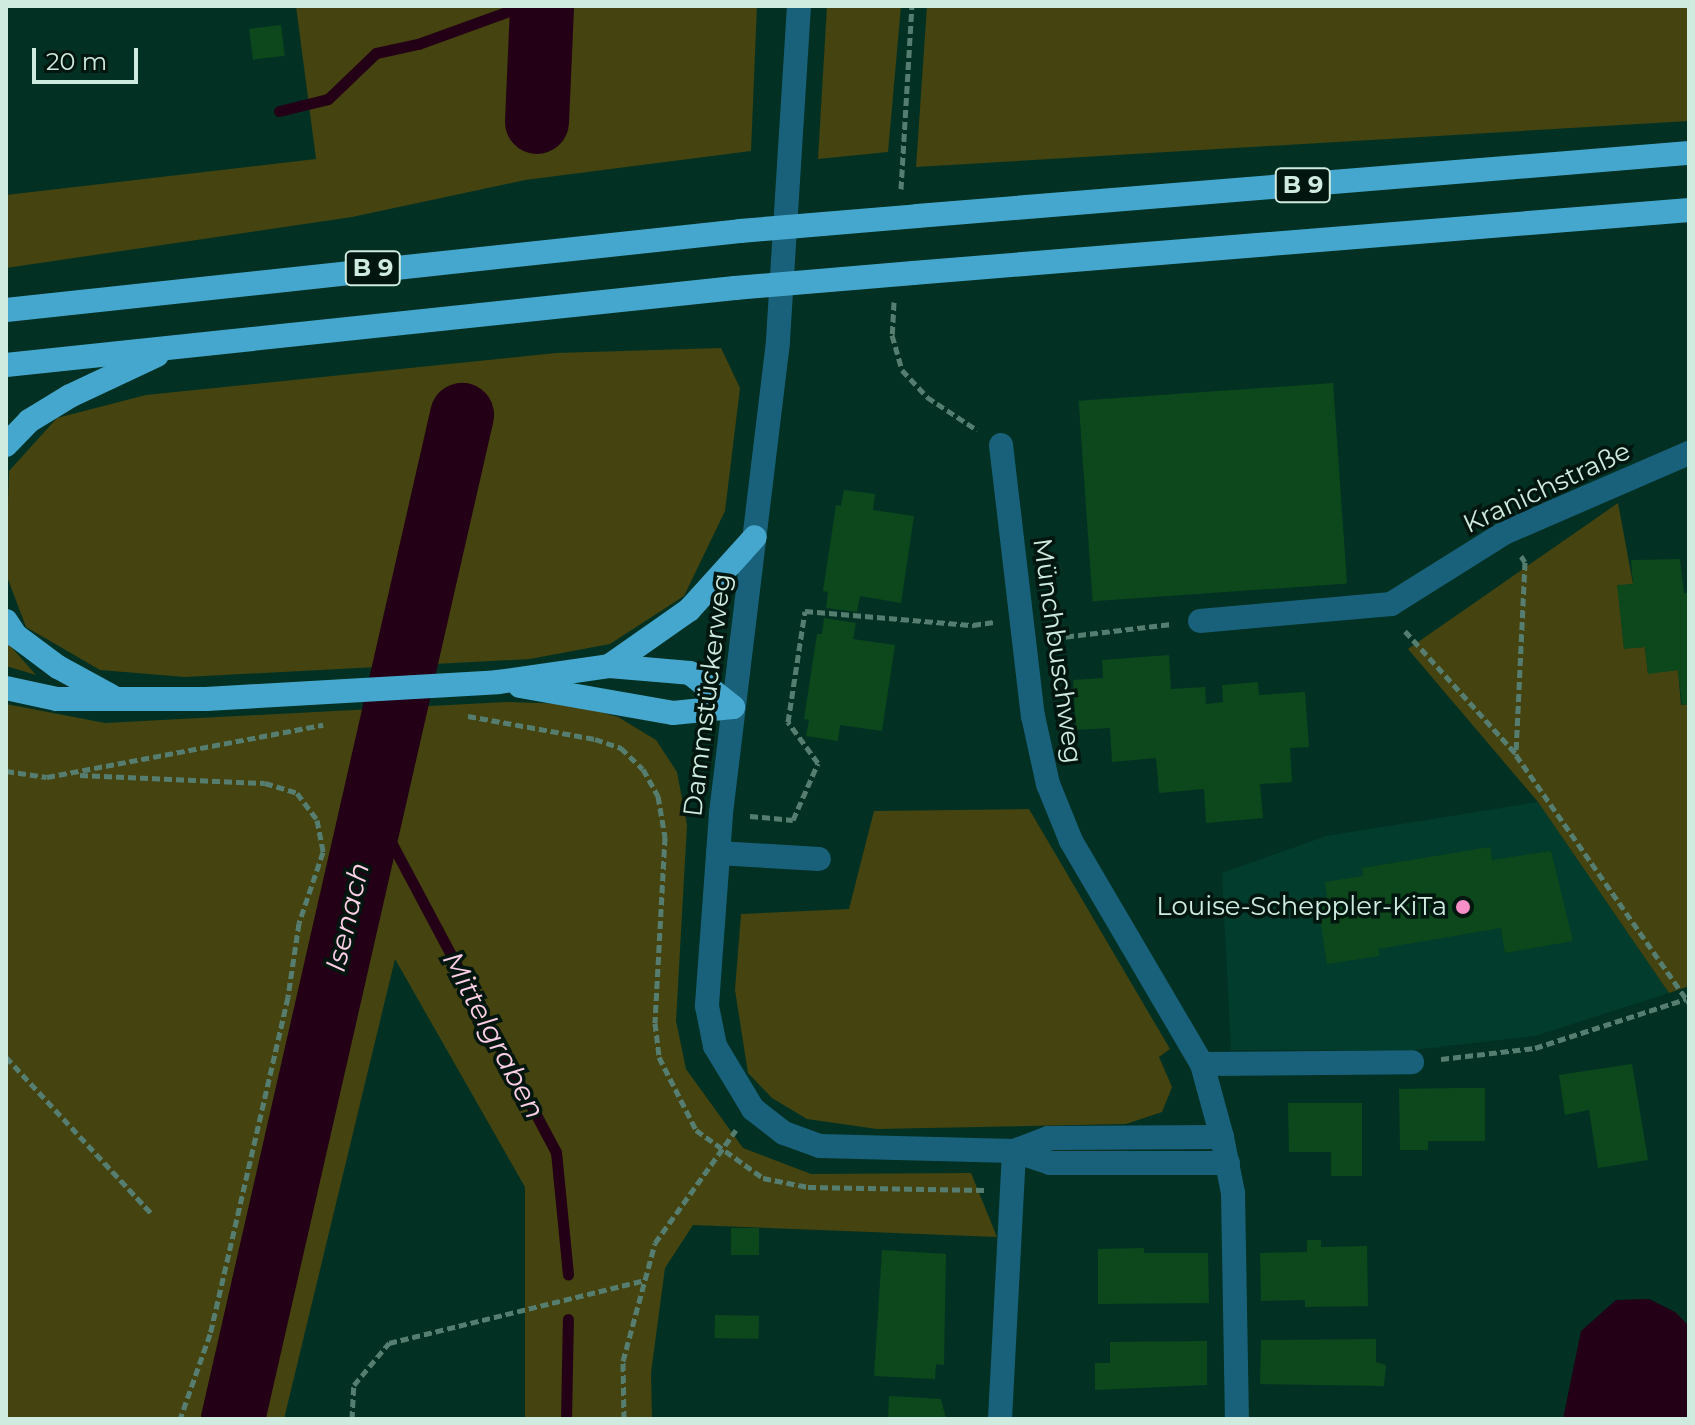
<!DOCTYPE html>
<meta charset="utf-8">
<style>
body{margin:0}
#map{position:relative;width:1695px;height:1425px;overflow:hidden;background:#023123;font-family:Montserrat,sans-serif}
div>[style]{position:absolute}
.built>*{inset:0;background:#023c2c}
.green>*{inset:0;background:#454310}
.water>*{inset:0;background:#230015}
.stream>*{height:11px;margin:-5.5px;padding:0 5.5px;transform-origin:5.5px;border-radius:5.5px;background:#230015}
.river>*{height:64px;margin:-32px;padding:0 32px;transform-origin:32px;border-radius:32px;background:#230015}
.building>*{inset:0;background:#0c481c;transform-origin:0 0}
.path>*{height:5px;margin-top:-2.5px;transform-origin:0;background:repeating-linear-gradient(90deg,#567e70 0 8px,transparent 0 12px)}
.minor>*{height:24px;margin:-12px;padding:0 12px;transform-origin:12px;border-radius:12px;background:#19617b}
.highway>*{height:24px;margin:-12px;padding:0 12px;transform-origin:12px;border-radius:12px;background:#45a7cd}
.highway-bridge>*{height:24px;margin:-12px;padding:0 12px;transform-origin:12px;border-radius:12px;background:#45a7cd}
.dots>*{width:22px;height:22px;translate:-50% -50%;box-sizing:border-box;border:4px solid #01160e;border-radius:50%}
span{translate:-50% -50%;white-space:nowrap;text-align:center;line-height:1.15;-webkit-text-stroke:7px #01160e;paint-order:stroke}
.shield-label span{padding:2px 6px;background:#01160e;border:2px solid;border-radius:6px;-webkit-text-stroke-width:0}
.shield-label{font-size:24px;color:#cfebdf;font-weight:700}
.street-label{font-size:26px;color:#cfebdf}
.poi-label{font-size:26px;color:#cfebdf}
.right{translate:-100% -50%;text-align:right}
.water-label{font-size:28px;color:#fdcfe6;font-style:italic}
.frame{position:absolute;inset:0;border:8px solid #cfebdf;pointer-events:none}
.scale{position:absolute;left:32px;top:48px;width:106px;height:36px;box-sizing:border-box;border:4px solid #cfebdf;border-top:0;padding-left:10px;font-size:24px;line-height:28px;white-space:nowrap;color:#cfebdf;-webkit-text-stroke:6px #01160e;paint-order:stroke}
</style>
<div id="map">
<div class="built">
<i style="clip-path:polygon(1538px 802px,1669px 993px,1535px 1036px,1413px 1050px,1231px 1050px,1222px 873px,1326px 836px)"></i>
</div>
<div class="green">
<i style="clip-path:polygon(296px 6px,757px 6px,751px 151px,525px 180px,352px 217px,6px 268px,6px 195px,316px 159px)"></i>
<i style="clip-path:polygon(827px 6px,901px 6px,888px 152px,818px 159px)"></i>
<i style="clip-path:polygon(927px 6px,1689px 6px,1689px 121px,916px 167px)"></i>
<i style="clip-path:polygon(721px 348px,740px 388px,725px 511px,684px 596px,610px 644px,530px 659px,185px 677px,100px 670px,26px 627px,6px 574px,9px 471px,57px 418px,146px 395px,556px 353px)"></i>
<i style="clip-path:polygon(1618px 503px,1633px 584px,1618px 586px,1624px 648px,1645px 647px,1648px 673px,1678px 670px,1681px 705px,1689px 704px,1689px 986px,1669px 993px,1538px 802px,1408px 649px)"></i>
<i style="clip-path:polygon(6px 641px,36px 675px,6px 666px)"></i>
<i style="clip-path:polygon(506px 702px,572px 704px,618px 717px,656px 740px,677px 772px,687px 825px,676px 1021px,686px 1069px,743px 1148px,811px 1174px,971px 1173px,997px 1237px,693px 1225px,665px 1268px,651px 1373px,652px 1419px,525px 1419px,525px 1187px,395px 959px,284px 1419px,6px 1419px,6px 704px,105px 723px)"></i>
<i style="clip-path:polygon(1029px 809px,1170px 1049px,1159px 1057px,1172px 1087px,1162px 1112px,1126px 1124px,877px 1129px,807px 1119px,772px 1098px,748px 1073px,735px 990px,741px 914px,849px 909px,874px 811px)"></i>
</div>
<div class="water">
<i style="clip-path:polygon(1649px 1299px,1675px 1312px,1689px 1326px,1689px 1419px,1563px 1419px,1581px 1331px,1616px 1300px)"></i>
</div>
<div class="stream">
<i style="left:279px;top:111px;width:50px;rotate:-13.8deg"></i>
<i style="left:328px;top:99px;width:66px;rotate:-43.8deg"></i>
<i style="left:376px;top:53px;width:43px;rotate:-12.1deg"></i>
<i style="left:418px;top:44px;width:112px;rotate:-19.9deg"></i>
<i style="left:374px;top:810px;width:387px;rotate:62deg"></i>
<i style="left:556px;top:1152px;width:123px;rotate:84.4deg"></i>
<i style="left:566px;top:1419px;width:100px;rotate:-88.9deg"></i>
</div>
<div class="river">
<i style="left:537px;top:122px;width:116px;rotate:-87.5deg"></i>
<i style="left:233px;top:1419px;width:1030px;rotate:-77.15deg"></i>
</div>
<div class="building">
<i style="left:281px;top:25px;width:31px;height:32px;rotate:83deg"></i>
<i style="left:1333px;top:383px;width:201px;height:255px;rotate:86deg"></i>
<i style="clip-path:polygon(844px 490px,875px 494px,873px 510px,914px 516px,901px 603px,860px 596px,857px 612px,826px 608px,828px 592px,823px 591px,836px 505px,841px 506px)"></i>
<i style="clip-path:polygon(1680px 559px,1684px 593px,1689px 593px,1689px 704px,1682px 705px,1678px 670px,1648px 674px,1645px 647px,1624px 649px,1617px 585px,1633px 584px,1631px 560px)"></i>
<i style="clip-path:polygon(824px 618px,856px 623px,853px 639px,895px 645px,882px 731px,840px 725px,838px 741px,806px 736px,809px 720px,804px 719px,817px 634px,822px 634px)"></i>
<i style="clip-path:polygon(1169px 655px,1171px 689px,1205px 687px,1206px 704px,1223px 702px,1222px 685px,1258px 682px,1259px 695px,1305px 692px,1309px 747px,1290px 748px,1292px 782px,1260px 784px,1263px 818px,1206px 823px,1204px 789px,1159px 793px,1156px 758px,1112px 762px,1110px 728px,1076px 730px,1073px 680px,1103px 678px,1102px 660px)"></i>
<i style="clip-path:polygon(1490px 847px,1492px 860px,1551px 851px,1573px 941px,1505px 953px,1501px 928px,1378px 949px,1380px 956px,1327px 964px,1317px 899px,1327px 897px,1325px 882px,1363px 876px,1362px 868px)"></i>
<i style="clip-path:polygon(1632px 1064px,1648px 1160px,1598px 1168px,1589px 1110px,1565px 1115px,1559px 1075px)"></i>
<i style="clip-path:polygon(1456px 1088px,1485px 1088px,1485px 1141px,1428px 1141px,1428px 1150px,1400px 1150px,1399px 1089px)"></i>
<i style="clip-path:polygon(1288px 1103px,1362px 1103px,1362px 1176px,1331px 1176px,1331px 1152px,1289px 1152px)"></i>
<i style="left:731px;top:1228px;width:28px;height:27px"></i>
<i style="clip-path:polygon(1307px 1240px,1321px 1240px,1321px 1247px,1367px 1246px,1368px 1306px,1305px 1307px,1305px 1300px,1261px 1301px,1260px 1253px,1307px 1252px)"></i>
<i style="clip-path:polygon(1144px 1248px,1144px 1253px,1208px 1253px,1209px 1303px,1098px 1304px,1098px 1249px)"></i>
<i style="clip-path:polygon(882px 1250px,946px 1254px,944px 1365px,936px 1364px,935px 1379px,874px 1376px)"></i>
<i style="left:715px;top:1315px;width:44px;height:23px;rotate:1deg"></i>
<i style="clip-path:polygon(1376px 1339px,1376px 1362px,1386px 1365px,1384px 1386px,1260px 1384px,1261px 1340px)"></i>
<i style="clip-path:polygon(1207px 1341px,1207px 1385px,1095px 1390px,1095px 1363px,1110px 1363px,1110px 1342px)"></i>
<i style="clip-path:polygon(889px 1396px,941px 1399px,946px 1419px,888px 1419px)"></i>
</div>
<div class="path">
<i style="left:901px;top:189px;width:183px;rotate:-86.6deg"></i>
<i style="left:894px;top:302px;width:33px;rotate:93deg"></i>
<i style="left:892px;top:335px;width:36px;rotate:74deg"></i>
<i style="left:902px;top:370px;width:37px;rotate:47deg"></i>
<i style="left:927px;top:397px;width:60px;rotate:33.4deg"></i>
<i style="left:1521px;top:556px;width:7px;rotate:56deg"></i>
<i style="left:1525px;top:562px;width:193px;rotate:92.7deg"></i>
<i style="left:1516px;top:755px;width:302px;rotate:55.1deg"></i>
<i style="left:1405px;top:631px;width:166px;rotate:47.9deg"></i>
<i style="left:1054px;top:638px;width:118px;rotate:-6.8deg"></i>
<i style="left:468px;top:716px;width:129px;rotate:10.3deg"></i>
<i style="left:595px;top:739px;width:28px;rotate:19deg"></i>
<i style="left:621px;top:748px;width:30px;rotate:44deg"></i>
<i style="left:643px;top:769px;width:31px;rotate:61deg"></i>
<i style="left:658px;top:796px;width:42px;rotate:80.3deg"></i>
<i style="left:665px;top:837px;width:186px;rotate:93.1deg"></i>
<i style="left:655px;top:1023px;width:34px;rotate:83deg"></i>
<i style="left:659px;top:1057px;width:82px;rotate:63.1deg"></i>
<i style="left:696px;top:1130px;width:82px;rotate:35.6deg"></i>
<i style="left:763px;top:1178px;width:46px;rotate:11.3deg"></i>
<i style="left:808px;top:1187px;width:176px;rotate:1deg"></i>
<i style="left:6px;top:771px;width:41px;rotate:8.3deg"></i>
<i style="left:47px;top:777px;width:281px;rotate:-10.7deg"></i>
<i style="left:80px;top:775px;width:185px;rotate:2.5deg"></i>
<i style="left:265px;top:783px;width:34px;rotate:17deg"></i>
<i style="left:297px;top:793px;width:34px;rotate:53deg"></i>
<i style="left:317px;top:820px;width:33px;rotate:79deg"></i>
<i style="left:323px;top:852px;width:75px;rotate:108.7deg"></i>
<i style="left:299px;top:923px;width:75px;rotate:98.5deg"></i>
<i style="left:288px;top:997px;width:346px;rotate:103deg"></i>
<i style="left:210px;top:1334px;width:90px;rotate:109.4deg"></i>
<i style="left:750px;top:816px;width:43px;rotate:5.3deg"></i>
<i style="left:793px;top:820px;width:62px;rotate:-66.3deg"></i>
<i style="left:818px;top:763px;width:51px;rotate:-126.2deg"></i>
<i style="left:788px;top:722px;width:112px;rotate:-81.3deg"></i>
<i style="left:805px;top:611px;width:169px;rotate:4.8deg"></i>
<i style="left:973px;top:625px;width:21px;rotate:-8deg"></i>
<i style="left:6px;top:1057px;width:214px;rotate:47.1deg"></i>
<i style="left:1441px;top:1059px;width:95px;rotate:-6.7deg"></i>
<i style="left:1535px;top:1048px;width:159px;rotate:-18deg"></i>
<i style="left:352px;top:1419px;width:34px;rotate:-87deg"></i>
<i style="left:354px;top:1385px;width:55px;rotate:-50.2deg"></i>
<i style="left:389px;top:1343px;width:264px;rotate:-13.8deg"></i>
<i style="left:624px;top:1419px;width:58px;rotate:-91deg"></i>
<i style="left:623px;top:1361px;width:122px;rotate:-74.8deg"></i>
<i style="left:655px;top:1243px;width:139px;rotate:-54.4deg"></i>
</div>
<div class="minor">
<i style="left:799px;top:6px;width:337px;rotate:93.6deg"></i>
<i style="left:778px;top:342px;width:475px;rotate:96.9deg"></i>
<i style="left:721px;top:814px;width:193px;rotate:94.2deg"></i>
<i style="left:707px;top:1006px;width:41px;rotate:78.7deg"></i>
<i style="left:715px;top:1046px;width:74px;rotate:58.9deg"></i>
<i style="left:753px;top:1109px;width:39px;rotate:38deg"></i>
<i style="left:784px;top:1133px;width:38px;rotate:20deg"></i>
<i style="left:820px;top:1146px;width:194px;rotate:1.5deg"></i>
<i style="left:1014px;top:1151px;width:38px;rotate:18deg"></i>
<i style="left:1050px;top:1163px;width:178px"></i>
<i style="left:1001px;top:445px;width:273px;rotate:83.3deg"></i>
<i style="left:1033px;top:716px;width:70px;rotate:77.6deg"></i>
<i style="left:1048px;top:784px;width:61px;rotate:68deg"></i>
<i style="left:1071px;top:841px;width:259px;rotate:59.6deg"></i>
<i style="left:1202px;top:1064px;width:76px;rotate:74.7deg"></i>
<i style="left:1222px;top:1137px;width:57px;rotate:78.9deg"></i>
<i style="left:1233px;top:1193px;width:226px;rotate:89deg"></i>
<i style="left:1200px;top:621px;width:192px;rotate:-5.1deg"></i>
<i style="left:1391px;top:604px;width:133px;rotate:-32.1deg"></i>
<i style="left:1504px;top:533px;width:202px;rotate:-23.4deg"></i>
<i style="left:718px;top:853px;width:101px;rotate:3.4deg"></i>
<i style="left:1202px;top:1064px;width:210px;rotate:-0.5deg"></i>
<i style="left:1014px;top:1151px;width:36px;rotate:-21deg"></i>
<i style="left:1048px;top:1138px;width:174px;rotate:-0.3deg"></i>
<i style="left:1000px;top:1419px;width:268px;rotate:-87deg"></i>
</div>
<div class="highway">
<i style="left:917px;top:216px;width:775px;rotate:-4.67deg"></i>
<i style="left:913px;top:273px;width:779px;rotate:-4.64deg"></i>
<i style="left:6px;top:310px;width:738px;rotate:-6.14deg"></i>
<i style="left:6px;top:365px;width:733px;rotate:-6.03deg"></i>
<i style="left:6px;top:445px;width:33px;rotate:-46deg"></i>
<i style="left:29px;top:421px;width:48px;rotate:-31.4deg"></i>
<i style="left:70px;top:396px;width:96px;rotate:-25.2deg"></i>
<i style="left:6px;top:621px;width:17px;rotate:57deg"></i>
<i style="left:15px;top:635px;width:54px;rotate:36.7deg"></i>
<i style="left:58px;top:667px;width:60px;rotate:28.7deg"></i>
<i style="left:609px;top:666px;width:81px;rotate:4.9deg"></i>
<i style="left:690px;top:673px;width:55px;rotate:38.3deg"></i>
<i style="left:520px;top:686px;width:155px;rotate:10deg"></i>
<i style="left:673px;top:713px;width:60px;rotate:-5.7deg"></i>
<i style="left:6px;top:688px;width:52px;rotate:12.2deg"></i>
<i style="left:57px;top:699px;width:149px"></i>
<i style="left:206px;top:699px;width:292px;rotate:-3.3deg"></i>
<i style="left:498px;top:682px;width:112px;rotate:-8.2deg"></i>
<i style="left:609px;top:666px;width:98px;rotate:-35deg"></i>
<i style="left:689px;top:610px;width:98px;rotate:-47.9deg"></i>
</div>
<div class="highway-bridge">
<i style="left:740px;top:231px;width:178px;rotate:-4.8deg"></i>
<i style="left:735px;top:288px;width:179px;rotate:-4.8deg"></i>
</div>
<div class="dots">
<i style="left:1463px;top:907px;background:#f98fc8"></i>
</div>
<div class="shield-label">
<span style="left:1303px;top:185px">B 9</span>
<span style="left:373px;top:268px">B 9</span>
</div>
<div class="street-label">
<span style="left:1547px;top:488px;rotate:-25deg">Kranichstraße</span>
<span style="left:1057px;top:651px;rotate:82deg">Münchbuschweg</span>
<span style="left:708px;top:695px;rotate:-83deg">Dammstückerweg</span>
</div>
<div class="poi-label">
<span class="right" style="left:1447px;top:907px">Louise-Scheppler-KiTa</span>
</div>
<div class="water-label">
<span style="left:347px;top:917px;rotate:-77deg">Isenach</span>
<span style="left:494px;top:1035px;rotate:62deg">Mittelgraben</span>
</div>
<div class="frame"></div>
<div class="scale">20 m</div>
</div>
